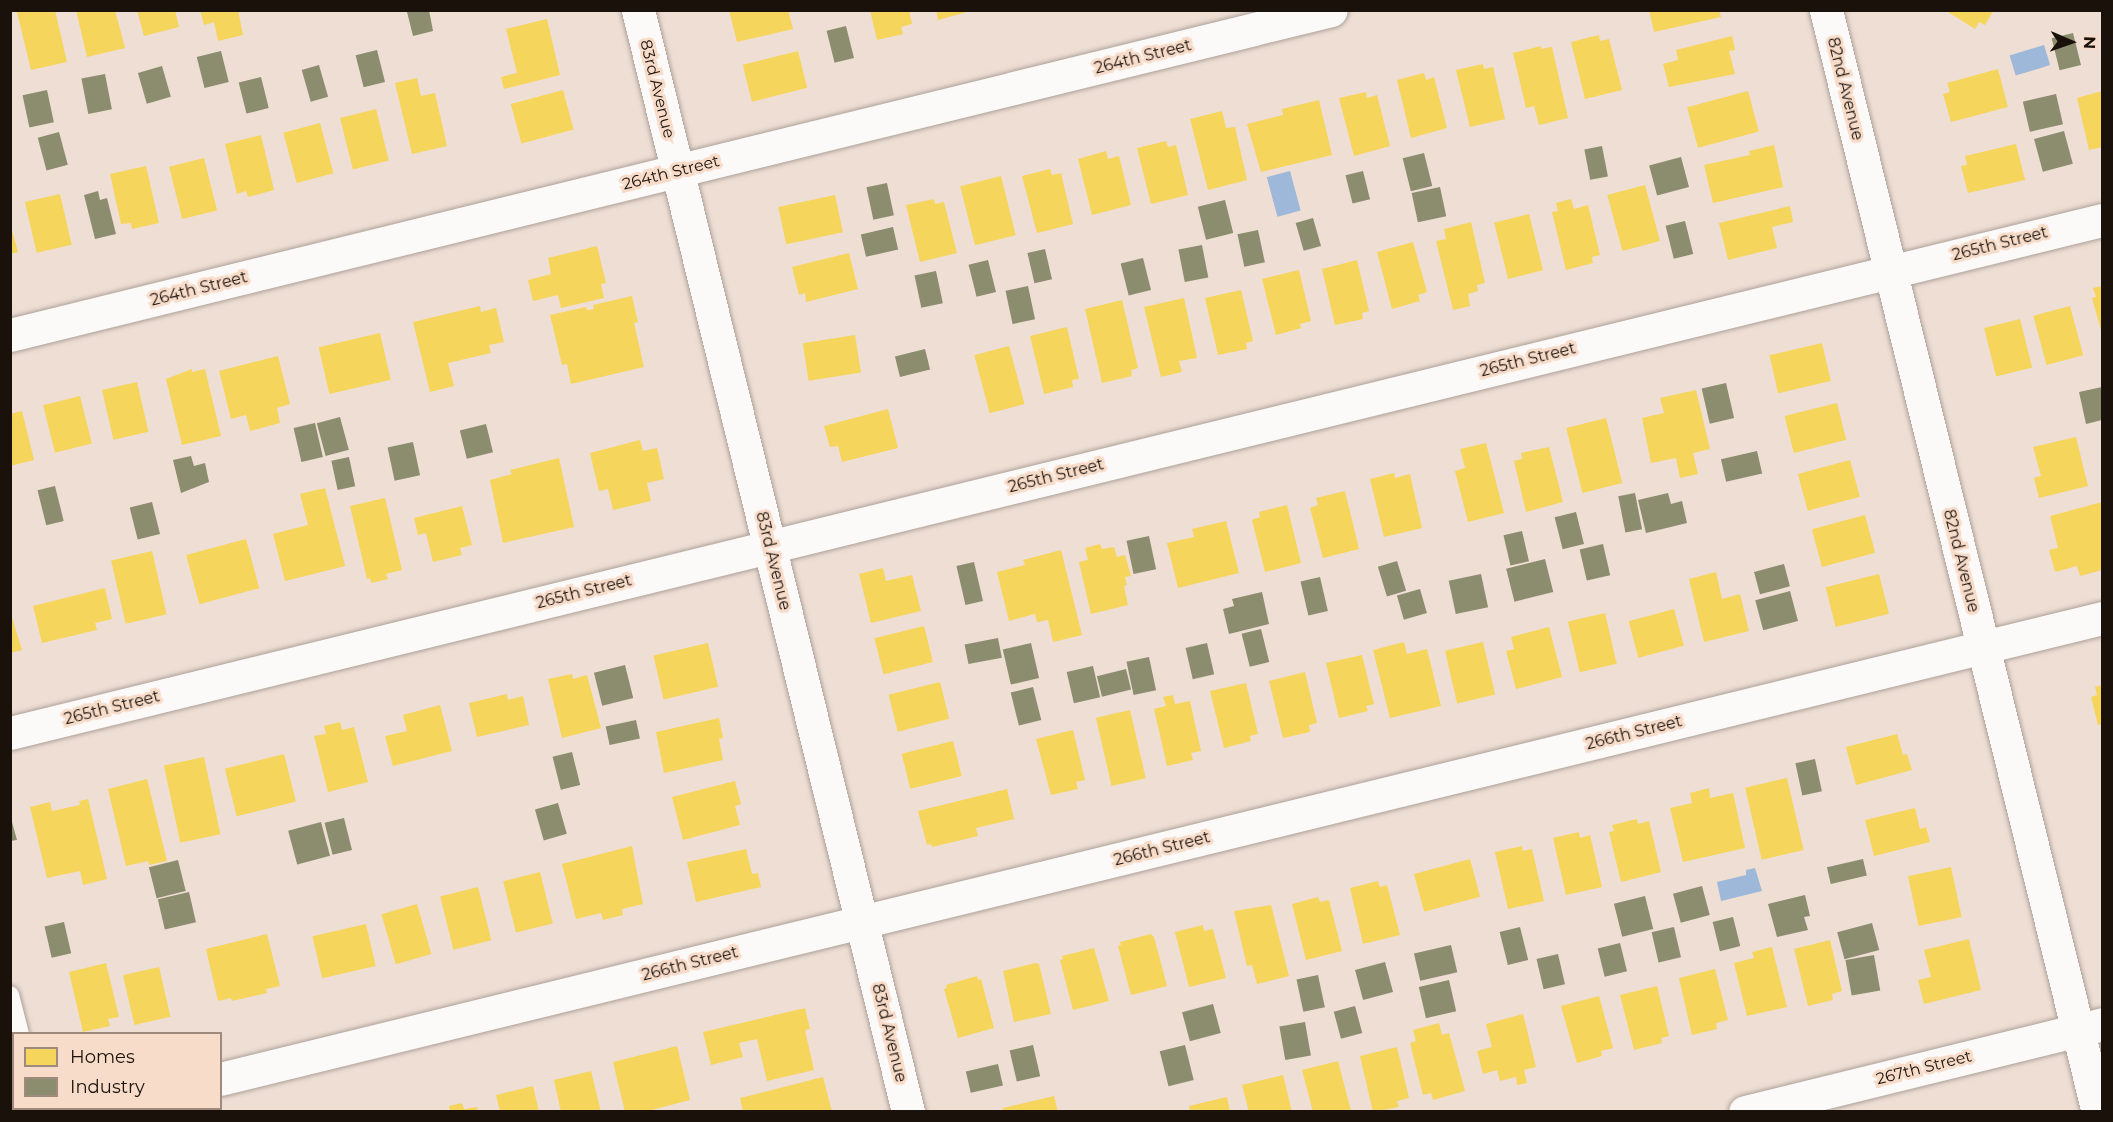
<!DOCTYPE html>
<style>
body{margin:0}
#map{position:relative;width:2113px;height:1122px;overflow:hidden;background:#eeded4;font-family:Montserrat,sans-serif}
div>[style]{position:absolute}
.water>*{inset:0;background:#9db8d8;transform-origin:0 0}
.homes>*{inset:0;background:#f6d55c;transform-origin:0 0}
.industry>*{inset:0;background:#8c8c6e;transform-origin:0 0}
.roads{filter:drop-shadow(0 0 2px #ada199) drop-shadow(0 0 2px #ada199)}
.lane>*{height:18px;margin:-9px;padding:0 9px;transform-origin:9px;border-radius:9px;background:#fcfaf9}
.street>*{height:33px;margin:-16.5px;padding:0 16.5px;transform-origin:16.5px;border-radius:16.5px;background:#fcfaf9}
span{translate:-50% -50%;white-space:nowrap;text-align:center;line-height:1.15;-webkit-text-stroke:6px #f8dcca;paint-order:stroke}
.street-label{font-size:16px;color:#1a110b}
.frame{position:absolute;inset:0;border:12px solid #1a110b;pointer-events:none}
.legend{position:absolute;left:12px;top:1032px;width:210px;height:78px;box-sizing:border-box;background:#f8dcca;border:2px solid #9f8b7e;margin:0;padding:8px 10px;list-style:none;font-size:18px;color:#1a110b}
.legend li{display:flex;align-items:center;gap:12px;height:30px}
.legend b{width:30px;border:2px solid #9f8b7e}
.north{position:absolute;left:2041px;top:12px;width:60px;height:60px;-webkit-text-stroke:4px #f8dcca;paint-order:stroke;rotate:92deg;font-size:16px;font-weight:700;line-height:24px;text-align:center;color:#1a110b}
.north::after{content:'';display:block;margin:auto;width:21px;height:27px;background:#1a110b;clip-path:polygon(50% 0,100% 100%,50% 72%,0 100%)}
</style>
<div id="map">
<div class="water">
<i style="left:2044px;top:45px;width:21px;height:36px;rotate:73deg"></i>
<i style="left:1290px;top:171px;width:41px;height:24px;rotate:75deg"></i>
<i style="clip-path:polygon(1755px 868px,1762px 891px,1721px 901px,1717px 882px,1746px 875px,1746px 870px)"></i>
</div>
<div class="homes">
<i style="clip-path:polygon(22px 10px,55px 10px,67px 62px,31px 70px,17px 12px)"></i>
<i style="clip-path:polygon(76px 10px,115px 10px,125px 48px,87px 57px)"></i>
<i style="clip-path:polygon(137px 10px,175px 10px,179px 27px,144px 36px)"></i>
<i style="clip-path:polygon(200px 10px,238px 10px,243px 35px,218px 41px,214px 22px,204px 25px)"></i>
<i style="clip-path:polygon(729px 10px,788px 10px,793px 29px,737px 42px)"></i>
<i style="clip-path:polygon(870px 10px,909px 10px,912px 24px,901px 27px,903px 34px,877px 40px)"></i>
<i style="clip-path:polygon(936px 10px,971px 10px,971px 11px,938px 20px)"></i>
<i style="clip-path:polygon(1649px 10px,1719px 10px,1721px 17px,1654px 32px)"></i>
<i style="clip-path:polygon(1945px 10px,1994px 10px,1985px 25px,1979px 22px,1975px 29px)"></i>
<i style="clip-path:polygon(547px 19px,560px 75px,504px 89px,501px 77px,517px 73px,506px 29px)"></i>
<i style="clip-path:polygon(1599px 35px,1600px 41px,1609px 39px,1622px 90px,1585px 99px,1571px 42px)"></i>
<i style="clip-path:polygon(1732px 36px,1735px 50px,1729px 51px,1735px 74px,1669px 87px,1663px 64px,1678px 60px,1676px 50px)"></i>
<i style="clip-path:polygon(1541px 46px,1541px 49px,1552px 47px,1568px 118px,1539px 125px,1534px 106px,1526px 108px,1513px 53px)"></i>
<i style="left:798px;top:51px;width:38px;height:57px;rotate:76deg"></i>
<i style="clip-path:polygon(1483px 64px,1484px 69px,1493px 67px,1505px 119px,1470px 127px,1456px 70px)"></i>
<i style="clip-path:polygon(1998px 69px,2008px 107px,1951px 122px,1943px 94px,1950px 92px,1947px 83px)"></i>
<i style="clip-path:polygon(1424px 73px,1426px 80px,1434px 77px,1447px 128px,1411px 138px,1397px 80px)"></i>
<i style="clip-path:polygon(417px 78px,421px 96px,435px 93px,447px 146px,412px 154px,395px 83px)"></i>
<i style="left:563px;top:90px;width:41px;height:54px;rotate:75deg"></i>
<i style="left:1748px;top:91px;width:42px;height:63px;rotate:75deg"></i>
<i style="clip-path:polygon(2102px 91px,2102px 147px,2089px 150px,2077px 98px)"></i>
<i style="clip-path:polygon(1366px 92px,1367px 98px,1377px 95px,1390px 146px,1354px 156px,1339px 98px)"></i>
<i style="clip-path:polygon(1319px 100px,1332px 155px,1261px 172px,1247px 124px,1283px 115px,1282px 109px)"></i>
<i style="left:376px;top:109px;width:53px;height:37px;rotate:76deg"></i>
<i style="clip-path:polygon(1222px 111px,1226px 128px,1235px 127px,1247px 180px,1208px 190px,1190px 119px)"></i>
<i style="left:320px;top:123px;width:52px;height:38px;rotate:75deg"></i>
<i style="clip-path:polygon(261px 135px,274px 190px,248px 197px,246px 191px,237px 194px,225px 144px)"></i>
<i style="clip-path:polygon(1166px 141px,1168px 147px,1176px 145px,1188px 195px,1151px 204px,1137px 148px)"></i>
<i style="clip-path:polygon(2016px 144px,2025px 180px,1968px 193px,1961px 166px,1967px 165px,1965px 156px)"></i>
<i style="clip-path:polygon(1774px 145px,1783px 187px,1713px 203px,1704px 165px,1750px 155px,1749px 151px)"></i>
<i style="clip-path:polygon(1106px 151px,1108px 159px,1119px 156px,1131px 205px,1092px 215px,1078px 159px)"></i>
<i style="left:204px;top:158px;width:54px;height:36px;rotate:76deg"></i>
<i style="clip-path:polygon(146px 166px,159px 223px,132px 229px,131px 223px,121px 224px,110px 174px)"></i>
<i style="clip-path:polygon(1050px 169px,1052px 175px,1061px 173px,1073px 224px,1037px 233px,1022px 176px)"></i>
<i style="left:1001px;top:176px;width:61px;height:42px;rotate:76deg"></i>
<i style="left:1645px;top:185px;width:58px;height:39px;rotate:75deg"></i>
<i style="left:60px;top:194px;width:52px;height:36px;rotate:77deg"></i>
<i style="left:835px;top:195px;width:38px;height:58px;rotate:78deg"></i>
<i style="clip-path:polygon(934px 199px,935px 204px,944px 202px,957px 253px,920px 262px,906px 205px)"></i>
<i style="clip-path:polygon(1571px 199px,1574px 209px,1588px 205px,1600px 255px,1592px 257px,1593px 263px,1566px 270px,1552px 212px,1558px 211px,1556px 203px)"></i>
<i style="clip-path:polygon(1790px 206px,1793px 222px,1772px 227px,1777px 248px,1728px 260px,1719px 223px)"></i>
<i style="left:1529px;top:214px;width:58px;height:36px;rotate:76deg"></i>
<i style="clip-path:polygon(1471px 222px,1485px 283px,1477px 285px,1478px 291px,1468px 294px,1470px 306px,1453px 310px,1436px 241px,1446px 239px,1444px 229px)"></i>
<i style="clip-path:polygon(10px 223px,18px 252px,10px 254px)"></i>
<i style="clip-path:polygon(1413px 242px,1427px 292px,1418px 295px,1420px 301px,1392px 309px,1377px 252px)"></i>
<i style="clip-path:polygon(597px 246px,606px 283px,601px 284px,604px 298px,561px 308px,558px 295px,533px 301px,528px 280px,551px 274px,548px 258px)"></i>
<i style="clip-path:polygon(849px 253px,858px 289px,806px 302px,805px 293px,799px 295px,792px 267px)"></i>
<i style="clip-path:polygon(1357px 260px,1369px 311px,1362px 313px,1363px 319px,1335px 325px,1322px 269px)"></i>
<i style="clip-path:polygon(1299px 270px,1311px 321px,1300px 324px,1301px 328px,1276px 335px,1262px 279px)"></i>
<i style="clip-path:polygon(2102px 286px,2102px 334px,2092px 298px,2096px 297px,2093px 288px)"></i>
<i style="clip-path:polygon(1241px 290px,1253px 341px,1246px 343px,1247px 349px,1218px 355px,1205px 298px)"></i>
<i style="clip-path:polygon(632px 296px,638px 322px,634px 323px,644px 367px,571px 384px,567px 364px,562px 365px,550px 315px,586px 307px,587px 310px,594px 309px,593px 305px)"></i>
<i style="clip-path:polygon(1184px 298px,1197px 358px,1179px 361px,1182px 372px,1161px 377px,1144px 307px)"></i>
<i style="clip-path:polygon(1122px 300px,1138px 368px,1131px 370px,1132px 376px,1102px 383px,1085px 309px)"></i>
<i style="clip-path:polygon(480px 306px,481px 312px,496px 308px,504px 342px,489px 345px,491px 353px,448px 363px,454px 386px,430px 392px,413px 322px)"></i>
<i style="left:2070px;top:306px;width:51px;height:38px;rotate:75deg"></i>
<i style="left:2020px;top:319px;width:50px;height:37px;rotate:76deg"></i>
<i style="clip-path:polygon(1067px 327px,1079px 379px,1072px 380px,1073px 387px,1044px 394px,1030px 336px)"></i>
<i style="left:380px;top:333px;width:48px;height:63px;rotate:77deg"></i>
<i style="left:855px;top:335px;width:38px;height:53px;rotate:81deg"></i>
<i style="left:1822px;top:343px;width:39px;height:54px;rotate:77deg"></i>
<i style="left:1009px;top:346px;width:60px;height:36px;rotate:75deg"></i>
<i style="clip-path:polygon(278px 356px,290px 404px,277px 408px,280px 423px,250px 431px,246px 415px,231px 419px,219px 371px)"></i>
<i style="clip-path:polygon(192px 369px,192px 372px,205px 369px,221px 436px,182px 445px,166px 379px)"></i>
<i style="left:137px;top:382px;width:51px;height:36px;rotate:77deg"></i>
<i style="clip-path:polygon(1696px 390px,1710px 449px,1693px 453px,1698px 474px,1680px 478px,1676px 458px,1651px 463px,1642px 418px,1664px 413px,1660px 398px)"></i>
<i style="left:80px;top:396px;width:49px;height:38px;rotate:76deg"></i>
<i style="left:1837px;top:403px;width:38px;height:54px;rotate:76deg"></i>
<i style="clip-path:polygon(888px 409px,898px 448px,842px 462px,838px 446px,830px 447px,824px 426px)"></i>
<i style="clip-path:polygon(22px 411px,34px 460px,10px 466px,10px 414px)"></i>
<i style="left:1606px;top:418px;width:67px;height:41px;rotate:76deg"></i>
<i style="clip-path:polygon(2076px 437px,2088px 486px,2039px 498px,2034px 478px,2041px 476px,2033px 447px)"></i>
<i style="clip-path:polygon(640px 440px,643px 451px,657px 448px,664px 479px,647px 483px,651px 501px,613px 510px,608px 489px,599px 491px,590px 453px)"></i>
<i style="clip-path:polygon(1486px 443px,1504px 513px,1468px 522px,1455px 471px,1465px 468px,1460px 449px)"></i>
<i style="clip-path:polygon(1549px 447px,1563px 502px,1526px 512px,1514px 461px,1522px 459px,1521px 453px)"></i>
<i style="clip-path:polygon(559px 458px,574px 527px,503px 543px,490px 480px,512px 474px,510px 470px)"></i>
<i style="left:1850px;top:460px;width:38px;height:54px;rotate:75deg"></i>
<i style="clip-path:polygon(1394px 473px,1395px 478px,1410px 474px,1422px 528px,1384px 537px,1370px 479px)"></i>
<i style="clip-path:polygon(325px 488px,345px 566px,285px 581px,273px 534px,308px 525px,300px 494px)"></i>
<i style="clip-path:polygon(1345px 491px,1359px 549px,1323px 558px,1310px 508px,1318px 505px,1316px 498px)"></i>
<i style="clip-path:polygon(385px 498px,402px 570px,386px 574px,388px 579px,371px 583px,370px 578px,367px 579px,350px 506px)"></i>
<i style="clip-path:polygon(2102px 502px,2102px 570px,2080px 576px,2077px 566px,2055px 572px,2049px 550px,2058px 548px,2050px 516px)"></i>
<i style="clip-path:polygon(1287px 505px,1301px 563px,1265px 572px,1252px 520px,1260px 517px,1259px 512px)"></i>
<i style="clip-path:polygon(462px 506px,472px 545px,460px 548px,462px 555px,433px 562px,426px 533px,418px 535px,414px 518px)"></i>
<i style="left:1865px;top:515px;width:39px;height:55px;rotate:75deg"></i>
<i style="clip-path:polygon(1226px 521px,1239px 573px,1178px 588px,1167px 543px,1194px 537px,1192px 529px)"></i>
<i style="left:246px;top:539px;width:51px;height:62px;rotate:75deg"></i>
<i style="clip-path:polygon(1100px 544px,1102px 549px,1114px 547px,1117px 557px,1125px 555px,1131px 576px,1125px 577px,1127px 585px,1124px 586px,1128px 605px,1091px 614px,1079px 562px,1088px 560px,1085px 548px)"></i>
<i style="clip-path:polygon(1061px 550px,1082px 635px,1053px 642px,1048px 620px,1037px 622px,1035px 614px,1009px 621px,997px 572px,1025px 565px,1023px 560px)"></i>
<i style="left:152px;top:551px;width:65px;height:42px;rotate:77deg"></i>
<i style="clip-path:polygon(883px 568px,886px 581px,912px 575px,921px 611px,871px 623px,859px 574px)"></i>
<i style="clip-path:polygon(1716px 572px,1722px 599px,1740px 594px,1749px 631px,1704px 642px,1689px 579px)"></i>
<i style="left:1879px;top:574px;width:41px;height:55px;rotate:76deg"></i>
<i style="clip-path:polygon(105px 588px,112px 619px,95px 623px,97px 630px,42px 643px,33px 606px)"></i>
<i style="left:1674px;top:609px;width:38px;height:47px;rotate:75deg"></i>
<i style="clip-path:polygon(10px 611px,22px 650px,10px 653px)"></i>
<i style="left:1605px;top:613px;width:52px;height:38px;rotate:77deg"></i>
<i style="left:924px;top:626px;width:37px;height:51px;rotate:76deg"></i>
<i style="clip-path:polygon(1549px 627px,1562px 677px,1516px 689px,1506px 651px,1514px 649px,1511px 637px)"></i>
<i style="clip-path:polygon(1404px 642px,1407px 654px,1427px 649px,1441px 706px,1390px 718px,1373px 650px)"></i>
<i style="left:1483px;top:642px;width:54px;height:39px;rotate:77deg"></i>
<i style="left:708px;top:643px;width:45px;height:56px;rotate:77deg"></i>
<i style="clip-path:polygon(1362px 655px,1374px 704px,1366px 706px,1368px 711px,1339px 718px,1326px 663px)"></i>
<i style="clip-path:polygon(1305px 672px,1317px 723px,1309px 725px,1310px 732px,1283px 738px,1269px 681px)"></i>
<i style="clip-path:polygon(572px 674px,573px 679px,587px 675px,601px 728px,562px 738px,548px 679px)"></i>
<i style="left:940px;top:682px;width:38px;height:53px;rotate:76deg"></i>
<i style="clip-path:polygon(1246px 683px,1258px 734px,1250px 736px,1251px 741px,1224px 748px,1210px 691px)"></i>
<i style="clip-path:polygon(2102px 685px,2102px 724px,2098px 725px,2091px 697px,2097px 695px,2095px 687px)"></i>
<i style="clip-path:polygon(507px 694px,508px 700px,523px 696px,529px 725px,477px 737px,469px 703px)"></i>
<i style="clip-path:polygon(1173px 695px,1175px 704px,1190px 701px,1201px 751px,1191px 753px,1193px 760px,1167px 766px,1154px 709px,1166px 706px,1163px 697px)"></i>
<i style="clip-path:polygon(440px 705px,452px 751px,393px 766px,385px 736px,407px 731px,403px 715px)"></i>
<i style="left:1130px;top:710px;width:70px;height:35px;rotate:77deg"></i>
<i style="clip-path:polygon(719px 718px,723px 738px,719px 739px,723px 760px,664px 773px,656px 732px)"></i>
<i style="clip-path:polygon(340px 722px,342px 730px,354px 727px,368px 782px,328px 792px,314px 736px,326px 734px,324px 726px)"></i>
<i style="clip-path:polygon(1073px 730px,1085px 780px,1076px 782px,1078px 789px,1051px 795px,1036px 739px)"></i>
<i style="clip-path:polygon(1897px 734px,1903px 755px,1907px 754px,1912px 770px,1856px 785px,1846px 747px)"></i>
<i style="left:953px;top:741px;width:36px;height:53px;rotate:76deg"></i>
<i style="left:284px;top:754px;width:49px;height:61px;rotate:76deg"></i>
<i style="left:204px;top:757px;width:79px;height:41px;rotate:78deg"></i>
<i style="left:1787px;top:778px;width:74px;height:43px;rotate:77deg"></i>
<i style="clip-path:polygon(147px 779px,167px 861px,149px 865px,148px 861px,126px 866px,108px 789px)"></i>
<i style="clip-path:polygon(735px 781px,741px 804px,735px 806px,740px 825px,683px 840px,672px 797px)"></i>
<i style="clip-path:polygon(1709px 788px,1710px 798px,1733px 793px,1745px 848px,1683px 862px,1670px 808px,1692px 803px,1690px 793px)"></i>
<i style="clip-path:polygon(1007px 789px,1014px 819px,976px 828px,978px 836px,932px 847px,931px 844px,927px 845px,918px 811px)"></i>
<i style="clip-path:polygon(88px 799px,107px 879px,83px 885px,80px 871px,47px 878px,30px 807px,50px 802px,52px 811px,80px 805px,79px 801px)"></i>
<i style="clip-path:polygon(1915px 808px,1920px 829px,1926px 827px,1930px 842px,1874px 856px,1865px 820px)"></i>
<i style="clip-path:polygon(1637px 819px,1638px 824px,1649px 821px,1661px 872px,1621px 882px,1609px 832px,1614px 831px,1612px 825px)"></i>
<i style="clip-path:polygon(1579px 832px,1580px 838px,1590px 835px,1602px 887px,1566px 895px,1553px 838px)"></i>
<i style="clip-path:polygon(632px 846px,643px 904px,622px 909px,623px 915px,603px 920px,601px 913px,576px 919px,562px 864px)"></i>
<i style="clip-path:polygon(1522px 846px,1523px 851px,1532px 849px,1544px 901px,1508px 909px,1495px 852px)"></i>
<i style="clip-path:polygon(746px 849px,752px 874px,758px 873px,761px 887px,696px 902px,687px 862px)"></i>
<i style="left:1470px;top:859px;width:39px;height:58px;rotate:75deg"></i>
<i style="left:1951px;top:867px;width:51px;height:44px;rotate:78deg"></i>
<i style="left:540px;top:872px;width:53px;height:38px;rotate:76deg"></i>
<i style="clip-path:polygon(1378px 881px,1380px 887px,1387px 885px,1400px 935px,1363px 944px,1350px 888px)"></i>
<i style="left:478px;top:887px;width:55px;height:39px;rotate:76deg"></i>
<i style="clip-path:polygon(1318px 897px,1320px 902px,1329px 900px,1342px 951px,1306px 960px,1292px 904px)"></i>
<i style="left:417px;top:904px;width:52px;height:37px;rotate:74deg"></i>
<i style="clip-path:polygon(1271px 905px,1289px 976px,1257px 984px,1252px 965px,1247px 966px,1234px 911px)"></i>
<i style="left:366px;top:924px;width:43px;height:55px;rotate:77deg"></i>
<i style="clip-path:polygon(1203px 925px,1204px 931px,1213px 929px,1226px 978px,1189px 987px,1175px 932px)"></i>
<i style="clip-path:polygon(267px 934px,280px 986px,266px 989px,267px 993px,232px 1001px,231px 998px,218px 1001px,206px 949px)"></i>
<i style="clip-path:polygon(1151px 934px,1154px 937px,1167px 986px,1131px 995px,1118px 946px,1121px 945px,1120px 942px)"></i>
<i style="clip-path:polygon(1969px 939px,1981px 990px,1924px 1004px,1918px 980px,1931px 977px,1924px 950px)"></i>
<i style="clip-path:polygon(1830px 940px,1842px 991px,1832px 994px,1833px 1000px,1808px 1006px,1794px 949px)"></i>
<i style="clip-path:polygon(1772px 947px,1787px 1007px,1747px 1016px,1734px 963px,1754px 958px,1752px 952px)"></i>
<i style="clip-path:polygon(1094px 948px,1109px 1001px,1073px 1010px,1060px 960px,1063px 959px,1062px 956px)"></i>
<i style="clip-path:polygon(106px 963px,119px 1017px,108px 1019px,110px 1026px,83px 1032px,69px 972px)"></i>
<i style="clip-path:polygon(1036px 963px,1039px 964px,1051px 1014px,1014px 1022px,1003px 971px)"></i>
<i style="left:159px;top:967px;width:51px;height:37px;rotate:77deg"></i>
<i style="clip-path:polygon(1715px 969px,1728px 1020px,1716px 1023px,1717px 1029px,1692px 1035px,1679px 978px)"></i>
<i style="clip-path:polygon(977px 976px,978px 980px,981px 979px,994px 1028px,958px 1038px,944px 989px,947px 988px,946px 985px)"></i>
<i style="clip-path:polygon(1657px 986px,1669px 1036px,1661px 1038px,1662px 1043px,1634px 1050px,1620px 995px)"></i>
<i style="clip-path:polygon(1599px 996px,1613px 1048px,1601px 1051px,1602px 1056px,1577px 1063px,1561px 1006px)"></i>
<i style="clip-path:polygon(805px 1008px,810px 1029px,805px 1030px,814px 1070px,767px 1081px,757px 1039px,739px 1043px,743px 1057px,711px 1065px,703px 1032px)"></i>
<i style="clip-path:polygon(1523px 1014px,1536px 1067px,1524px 1070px,1527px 1083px,1517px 1085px,1516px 1077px,1500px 1081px,1497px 1070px,1483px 1074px,1477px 1051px,1492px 1047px,1486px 1024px)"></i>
<i style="clip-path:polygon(1439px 1023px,1442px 1035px,1449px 1033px,1465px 1091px,1433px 1100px,1431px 1093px,1423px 1095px,1410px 1043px,1416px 1041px,1413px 1030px)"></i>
<i style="clip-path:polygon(677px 1046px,690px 1100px,644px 1112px,625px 1112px,613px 1062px)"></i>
<i style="clip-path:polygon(1397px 1047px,1409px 1098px,1397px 1101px,1399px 1107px,1373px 1112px,1360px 1056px)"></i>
<i style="clip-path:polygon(1338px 1061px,1351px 1111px,1313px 1112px,1302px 1070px)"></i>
<i style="clip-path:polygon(591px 1071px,601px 1112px,561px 1112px,554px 1080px)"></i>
<i style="clip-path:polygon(1283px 1075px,1292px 1112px,1249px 1112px,1242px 1085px)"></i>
<i style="clip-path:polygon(823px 1077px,832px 1112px,743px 1112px,740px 1098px)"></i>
<i style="clip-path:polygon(533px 1086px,539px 1112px,500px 1112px,496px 1095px)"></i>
<i style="clip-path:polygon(1054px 1096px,1058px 1112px,1004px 1112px,1003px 1108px)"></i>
<i style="clip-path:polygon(1227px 1097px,1230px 1112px,1190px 1112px,1189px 1106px)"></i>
<i style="clip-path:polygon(462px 1103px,464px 1109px,477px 1107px,478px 1112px,450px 1112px,449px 1106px)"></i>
</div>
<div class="industry">
<i style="clip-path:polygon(429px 10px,433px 31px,413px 36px,407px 12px)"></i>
<i style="left:846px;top:26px;width:33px;height:20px;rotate:76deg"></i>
<i style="left:2073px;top:33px;width:33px;height:22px;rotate:76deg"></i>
<i style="left:377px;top:50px;width:33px;height:22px;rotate:76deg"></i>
<i style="left:221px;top:51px;width:32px;height:25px;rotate:76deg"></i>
<i style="left:319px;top:65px;width:33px;height:18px;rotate:74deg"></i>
<i style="left:162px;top:66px;width:32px;height:25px;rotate:74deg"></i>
<i style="left:105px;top:74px;width:36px;height:24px;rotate:79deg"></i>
<i style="left:261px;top:77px;width:32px;height:23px;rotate:76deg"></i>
<i style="left:47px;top:90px;width:33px;height:25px;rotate:78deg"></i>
<i style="left:2056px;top:94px;width:31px;height:34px;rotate:77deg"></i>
<i style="left:2064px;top:131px;width:34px;height:31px;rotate:75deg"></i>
<i style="left:59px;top:132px;width:34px;height:22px;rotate:75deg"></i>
<i style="left:1602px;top:146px;width:31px;height:18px;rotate:79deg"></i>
<i style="left:1424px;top:153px;width:34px;height:22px;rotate:76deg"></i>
<i style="left:1681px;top:157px;width:31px;height:33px;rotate:75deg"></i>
<i style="left:1363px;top:171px;width:29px;height:18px;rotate:76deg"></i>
<i style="left:887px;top:183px;width:33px;height:21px;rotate:78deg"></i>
<i style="left:1440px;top:187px;width:30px;height:29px;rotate:78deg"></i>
<i style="clip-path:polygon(98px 191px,100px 200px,107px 198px,116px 234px,95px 239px,84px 195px)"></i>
<i style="left:1225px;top:200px;width:34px;height:28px;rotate:76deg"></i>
<i style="left:1313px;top:218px;width:29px;height:18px;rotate:74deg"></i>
<i style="left:1685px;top:221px;width:34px;height:20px;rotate:76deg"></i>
<i style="left:893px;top:227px;width:23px;height:33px;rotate:77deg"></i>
<i style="left:1258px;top:230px;width:33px;height:21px;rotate:78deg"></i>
<i style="left:1202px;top:245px;width:33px;height:24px;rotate:79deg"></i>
<i style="left:1045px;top:249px;width:31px;height:18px;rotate:77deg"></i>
<i style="left:1143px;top:258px;width:33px;height:23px;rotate:76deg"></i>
<i style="left:988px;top:260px;width:33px;height:20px;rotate:76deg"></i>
<i style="left:936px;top:271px;width:33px;height:22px;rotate:78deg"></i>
<i style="left:1028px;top:286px;width:34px;height:23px;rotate:78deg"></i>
<i style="left:925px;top:349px;width:21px;height:31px;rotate:76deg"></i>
<i style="left:1726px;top:383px;width:36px;height:25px;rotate:77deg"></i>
<i style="clip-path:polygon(2102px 387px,2102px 420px,2086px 424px,2079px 392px)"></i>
<i style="left:340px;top:417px;width:34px;height:24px;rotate:75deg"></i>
<i style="left:315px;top:423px;width:35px;height:22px;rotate:77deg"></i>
<i style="left:486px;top:424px;width:29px;height:27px;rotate:76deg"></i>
<i style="left:413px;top:442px;width:34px;height:26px;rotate:78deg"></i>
<i style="left:1757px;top:451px;width:23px;height:37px;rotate:77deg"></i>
<i style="clip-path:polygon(191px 456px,194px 466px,205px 463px,209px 482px,181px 493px,173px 460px)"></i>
<i style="left:349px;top:457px;width:30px;height:18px;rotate:78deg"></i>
<i style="left:55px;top:486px;width:36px;height:18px;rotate:76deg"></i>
<i style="left:1635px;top:493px;width:37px;height:17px;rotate:79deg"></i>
<i style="clip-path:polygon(1668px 493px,1671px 504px,1682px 501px,1687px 523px,1646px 533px,1638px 500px)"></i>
<i style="left:152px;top:502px;width:33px;height:23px;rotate:76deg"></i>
<i style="left:1576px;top:512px;width:33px;height:22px;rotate:76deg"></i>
<i style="left:1522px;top:531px;width:31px;height:19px;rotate:77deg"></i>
<i style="left:1149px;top:536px;width:34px;height:23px;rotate:78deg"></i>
<i style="left:1603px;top:544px;width:32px;height:24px;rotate:77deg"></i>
<i style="left:1545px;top:559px;width:34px;height:40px;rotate:76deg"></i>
<i style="left:1397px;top:561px;width:31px;height:20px;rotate:73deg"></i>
<i style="left:974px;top:562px;width:40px;height:18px;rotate:77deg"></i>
<i style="left:1784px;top:564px;width:23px;height:31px;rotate:75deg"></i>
<i style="left:1481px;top:574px;width:34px;height:33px;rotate:78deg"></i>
<i style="left:1320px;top:577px;width:35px;height:20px;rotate:77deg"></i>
<i style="left:1420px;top:589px;width:25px;height:24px;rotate:74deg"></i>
<i style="left:1790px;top:591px;width:31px;height:36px;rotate:75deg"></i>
<i style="clip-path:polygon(1262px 592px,1269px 624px,1229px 634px,1223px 609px,1234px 606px,1232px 599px)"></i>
<i style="left:1261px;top:629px;width:34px;height:20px;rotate:76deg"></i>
<i style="left:998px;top:638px;width:20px;height:34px;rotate:79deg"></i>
<i style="left:1031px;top:643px;width:36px;height:29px;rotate:77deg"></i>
<i style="left:1207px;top:643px;width:32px;height:22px;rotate:77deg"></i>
<i style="left:1149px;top:657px;width:34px;height:23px;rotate:78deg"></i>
<i style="left:625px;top:665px;width:34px;height:32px;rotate:76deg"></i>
<i style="left:1093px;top:666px;width:32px;height:27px;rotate:77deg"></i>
<i style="left:1126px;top:669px;width:21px;height:30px;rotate:76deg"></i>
<i style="left:1033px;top:687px;width:34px;height:23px;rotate:76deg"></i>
<i style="left:636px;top:720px;width:19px;height:31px;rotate:78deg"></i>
<i style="left:572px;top:752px;width:34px;height:20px;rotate:76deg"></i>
<i style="left:1815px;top:759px;width:33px;height:20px;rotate:78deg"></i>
<i style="left:558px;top:803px;width:32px;height:24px;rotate:74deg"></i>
<i style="clip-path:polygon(10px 815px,17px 840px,10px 841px)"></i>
<i style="left:344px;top:818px;width:33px;height:20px;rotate:76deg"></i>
<i style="left:321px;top:822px;width:35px;height:34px;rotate:75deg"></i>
<i style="left:1863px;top:859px;width:17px;height:37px;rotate:77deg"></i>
<i style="left:178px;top:860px;width:32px;height:30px;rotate:76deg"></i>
<i style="left:1702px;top:886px;width:30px;height:30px;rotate:75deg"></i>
<i style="left:189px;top:892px;width:31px;height:32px;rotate:77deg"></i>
<i style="clip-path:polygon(1805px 895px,1810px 916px,1804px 917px,1808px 930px,1777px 937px,1768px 904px)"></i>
<i style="left:1645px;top:896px;width:34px;height:32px;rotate:76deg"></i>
<i style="left:1733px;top:917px;width:30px;height:21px;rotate:76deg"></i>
<i style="left:64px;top:922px;width:32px;height:20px;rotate:77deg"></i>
<i style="left:1872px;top:923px;width:28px;height:36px;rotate:75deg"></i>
<i style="left:1520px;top:927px;width:34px;height:21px;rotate:76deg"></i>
<i style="left:1674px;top:927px;width:31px;height:23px;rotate:77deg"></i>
<i style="left:1620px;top:943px;width:29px;height:23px;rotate:76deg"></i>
<i style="left:1451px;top:945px;width:28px;height:38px;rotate:77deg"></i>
<i style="left:1558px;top:954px;width:31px;height:22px;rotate:77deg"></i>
<i style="left:1874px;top:955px;width:36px;height:29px;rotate:80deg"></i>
<i style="left:1385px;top:962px;width:31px;height:31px;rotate:75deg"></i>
<i style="left:1318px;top:975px;width:33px;height:22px;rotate:78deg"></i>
<i style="left:1449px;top:980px;width:32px;height:31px;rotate:77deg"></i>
<i style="left:1213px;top:1004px;width:30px;height:32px;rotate:75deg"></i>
<i style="left:1355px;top:1006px;width:28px;height:22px;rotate:75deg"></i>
<i style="left:1305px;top:1022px;width:34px;height:26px;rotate:80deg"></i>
<i style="left:1033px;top:1045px;width:32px;height:24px;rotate:77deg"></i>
<i style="left:1185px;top:1045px;width:36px;height:26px;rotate:76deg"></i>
<i style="left:998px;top:1064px;width:22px;height:33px;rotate:77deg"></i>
</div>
<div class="roads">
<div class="lane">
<i style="left:10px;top:995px;width:40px;rotate:75.6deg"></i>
</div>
<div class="street">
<i style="left:638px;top:10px;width:1135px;rotate:76.23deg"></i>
<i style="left:1826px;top:10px;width:1135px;rotate:76.14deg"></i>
<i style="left:10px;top:335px;width:1360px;rotate:-13.82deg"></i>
<i style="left:10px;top:733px;width:2154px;rotate:-13.78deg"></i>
<i style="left:220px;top:1079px;width:1938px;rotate:-13.76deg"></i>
<i style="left:89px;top:1112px;width:13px;rotate:-18deg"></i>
<i style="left:1745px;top:1112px;width:368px;rotate:-13.8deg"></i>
</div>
</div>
<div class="street-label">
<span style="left:1143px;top:57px;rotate:-14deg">264th Street</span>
<span style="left:657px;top:89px;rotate:76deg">83rd Avenue</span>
<span style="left:1845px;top:89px;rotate:76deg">82nd Avenue</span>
<span style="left:671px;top:173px;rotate:-14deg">264th Street</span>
<span style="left:2000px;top:244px;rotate:-14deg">265th Street</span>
<span style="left:199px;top:289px;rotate:-14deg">264th Street</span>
<span style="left:1528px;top:360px;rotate:-14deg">265th Street</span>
<span style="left:1056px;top:476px;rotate:-14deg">265th Street</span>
<span style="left:773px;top:561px;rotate:76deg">83rd Avenue</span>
<span style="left:1961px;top:561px;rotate:76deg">82nd Avenue</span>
<span style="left:584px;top:592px;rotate:-14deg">265th Street</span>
<span style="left:112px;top:708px;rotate:-14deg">265th Street</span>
<span style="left:1634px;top:733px;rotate:-14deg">266th Street</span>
<span style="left:1162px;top:849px;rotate:-14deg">266th Street</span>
<span style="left:690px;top:964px;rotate:-14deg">266th Street</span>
<span style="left:889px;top:1033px;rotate:76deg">83rd Avenue</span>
<span style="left:1924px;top:1068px;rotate:-14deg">267th Street</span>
</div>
<div class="frame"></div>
<ul class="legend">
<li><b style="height:16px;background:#f6d55c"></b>Homes</li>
<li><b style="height:16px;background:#8c8c6e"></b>Industry</li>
</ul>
<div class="north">N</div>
</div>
